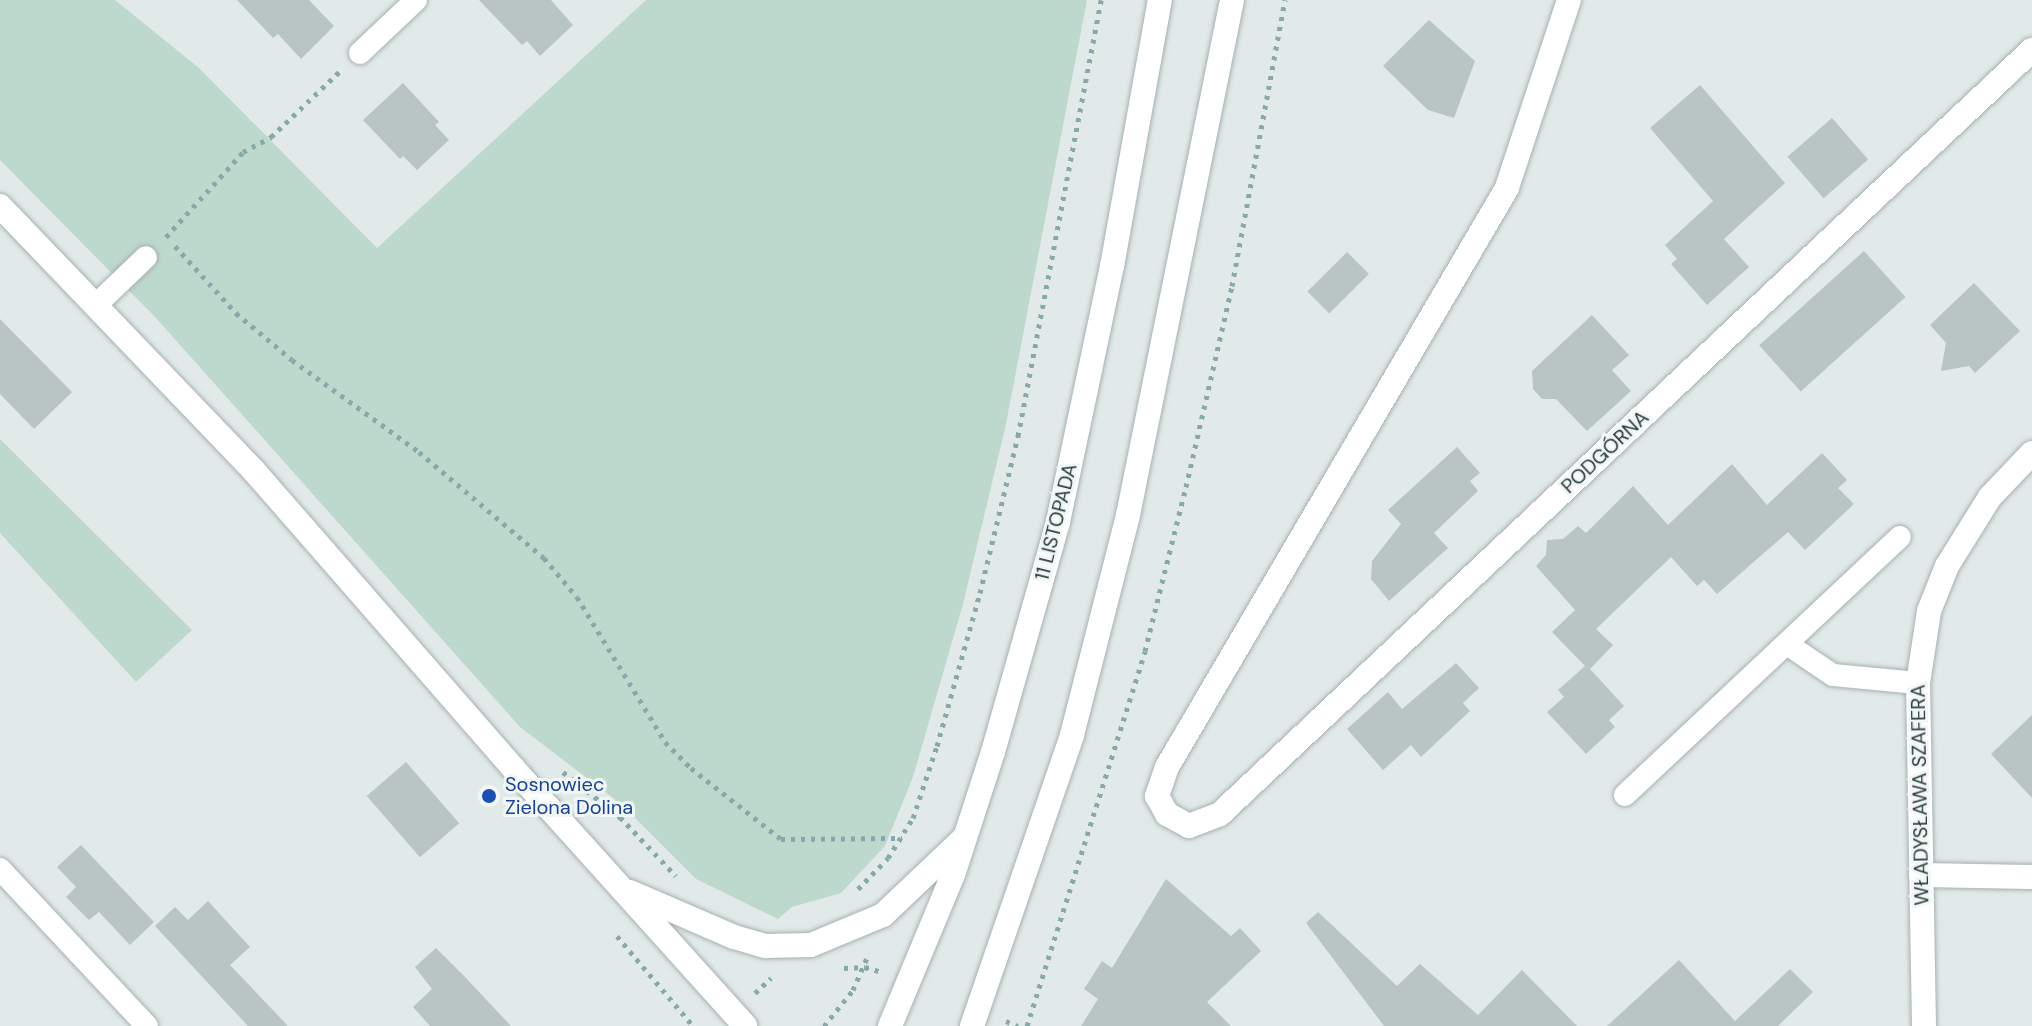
<!DOCTYPE html>
<meta charset="utf-8">
<style>
body{margin:0}
#map{position:relative;width:2032px;height:1026px;overflow:hidden;background:#e2eae9;font-family:"DM Sans",sans-serif}
div>[style]{position:absolute}
.green>*{inset:0;background:#bdd9cd}
.building>*{inset:0;background:#b8c5c3;transform-origin:0 0}
.path>*{height:5px;margin-top:-2.5px;transform-origin:0;background:repeating-linear-gradient(90deg,#86aaaa 0 4px,transparent 0 10px)}
.roads{filter:drop-shadow(0 0 2px #a5b1b1) drop-shadow(0 0 2px #a5b1b1)}
.lane>*{height:22px;margin:-11px;padding:0 11px;transform-origin:11px;border-radius:11px;background:#fff}
.street>*{height:24px;margin:-12px;padding:0 12px;transform-origin:12px;border-radius:12px;background:#fff}
.secondary>*{height:24px;margin:-12px;padding:0 12px;transform-origin:12px;border-radius:12px;background:#fff}
.dots>*{width:22px;height:22px;translate:-50% -50%;box-sizing:border-box;border:4px solid #f2f7f6;border-radius:50%}
span{translate:-50% -50%;white-space:nowrap;text-align:center;line-height:1.15;-webkit-text-stroke:6px #f2f7f6;paint-order:stroke}
.street-label{font-size:20px;color:#243939}
.transit-label{font-size:20px;color:#164399}
.left{translate:0 -50%;text-align:left}
</style>
<div id="map">
<div class="green">
<i style="clip-path:polygon(0 0,115px 0,199px 68px,377px 248px,646px 0,1087px 0,1005px 429px,963px 604px,913px 777px,885px 846px,841px 893px,792px 907px,778px 919px,696px 879px,621px 804px,520px 727px,156px 318px,0 160px)"></i>
<i style="clip-path:polygon(0 439px,192px 630px,136px 682px,0 533px)"></i>
</div>
<div class="building">
<i style="clip-path:polygon(237px 0,309px 0,334px 26px,301px 59px,278px 34px,273px 38px)"></i>
<i style="clip-path:polygon(479px 0,551px 0,573px 25px,540px 56px,527px 41px,522px 45px)"></i>
<i style="clip-path:polygon(1429px 20px,1475px 61px,1454px 118px,1428px 110px,1383px 66px)"></i>
<i style="clip-path:polygon(403px 83px,439px 122px,435px 125px,449px 140px,417px 170px,403px 156px,400px 159px,363px 120px)"></i>
<i style="clip-path:polygon(1700px 85px,1785px 183px,1724px 239px,1749px 267px,1707px 305px,1671px 264px,1677px 259px,1665px 245px,1713px 201px,1650px 128px)"></i>
<i style="left:1832px;top:118px;width:55px;height:59px;rotate:49deg"></i>
<i style="left:1864px;top:251px;width:62px;height:141px;rotate:48deg"></i>
<i style="left:1347px;top:252px;width:31px;height:56px;rotate:45deg"></i>
<i style="clip-path:polygon(1974px 283px,2020px 331px,1975px 373px,1969px 366px,1941px 371px,1946px 343px,1930px 325px)"></i>
<i style="clip-path:polygon(1592px 315px,1629px 355px,1612px 370px,1631px 391px,1587px 431px,1556px 399px,1542px 399px,1533px 389px,1532px 371px)"></i>
<i style="clip-path:polygon(0 319px,72px 392px,34px 429px,0 394px)"></i>
<i style="clip-path:polygon(1457px 447px,1480px 473px,1470px 481px,1478px 491px,1434px 533px,1448px 548px,1389px 601px,1371px 579px,1372px 561px,1401px 524px,1388px 510px)"></i>
<i style="clip-path:polygon(1822px 453px,1847px 480px,1838px 488px,1854px 504px,1805px 550px,1788px 532px,1717px 594px,1704px 580px,1697px 586px,1671px 557px,1596px 629px,1613px 645px,1590px 669px,1624px 706px,1609px 720px,1615px 727px,1586px 754px,1547px 712px,1564px 697px,1558px 690px,1585px 666px,1552px 632px,1575px 610px,1536px 566px,1546px 555px,1547px 540px,1563px 539px,1578px 526px,1586px 533px,1633px 486px,1668px 525px,1732px 464px,1767px 505px)"></i>
<i style="clip-path:polygon(1456px 663px,1479px 688px,1463px 703px,1470px 711px,1421px 757px,1411px 745px,1383px 770px,1347px 729px,1388px 692px,1402px 709px)"></i>
<i style="clip-path:polygon(2032px 715px,2032px 798px,1991px 754px)"></i>
<i style="left:406px;top:762px;width:81px;height:52px;rotate:49deg"></i>
<i style="clip-path:polygon(81px 845px,154px 922px,130px 945px,99px 912px,89px 920px,66px 897px,76px 887px,57px 867px)"></i>
<i style="clip-path:polygon(1166px 879px,1231px 936px,1240px 928px,1261px 951px,1207px 1002px,1231px 1026px,1081px 1026px,1098px 999px,1084px 989px,1102px 961px,1112px 968px)"></i>
<i style="clip-path:polygon(208px 901px,250px 947px,230px 965px,288px 1026px,248px 1026px,155px 926px,175px 907px,188px 920px)"></i>
<i style="clip-path:polygon(1318px 912px,1397px 986px,1420px 964px,1478px 1015px,1522px 970px,1577px 1026px,1384px 1026px,1306px 923px)"></i>
<i style="clip-path:polygon(436px 948px,465px 977px,511px 1026px,430px 1026px,413px 1007px,432px 989px,415px 967px)"></i>
<i style="clip-path:polygon(1679px 960px,1735px 1021px,1790px 969px,1813px 992px,1778px 1026px,1607px 1026px)"></i>
</div>
<div class="path">
<i style="left:166px;top:237px;width:115px;rotate:-47.8deg"></i>
<i style="left:243px;top:152px;width:32px;rotate:-28deg"></i>
<i style="left:271px;top:137px;width:95px;rotate:-43.7deg"></i>
<i style="left:175px;top:246px;width:91px;rotate:47.7deg"></i>
<i style="left:236px;top:313px;width:73px;rotate:40deg"></i>
<i style="left:292px;top:360px;width:157px;rotate:35.9deg"></i>
<i style="left:419px;top:452px;width:164px;rotate:40.3deg"></i>
<i style="left:544px;top:558px;width:51px;rotate:49.8deg"></i>
<i style="left:577px;top:597px;width:170px;rotate:58.7deg"></i>
<i style="left:665px;top:742px;width:37px;rotate:45deg"></i>
<i style="left:691px;top:768px;width:115px;rotate:38.3deg"></i>
<i style="left:781px;top:839px;width:121px;rotate:-0.5deg"></i>
<i style="left:563px;top:772px;width:73px;rotate:38.3deg"></i>
<i style="left:620px;top:817px;width:81px;rotate:46.5deg"></i>
<i style="left:858px;top:889px;width:43px;rotate:-45.9deg"></i>
<i style="left:888px;top:858px;width:47px;rotate:-58deg"></i>
<i style="left:913px;top:818px;width:76px;rotate:-71.6deg"></i>
<i style="left:937px;top:746px;width:159px;rotate:-74.3deg"></i>
<i style="left:980px;top:593px;width:162px;rotate:-76.4deg"></i>
<i style="left:1018px;top:436px;width:444px;rotate:-79.2deg"></i>
<i style="left:617px;top:936px;width:118px;rotate:49.8deg"></i>
<i style="left:844px;top:968px;width:21px;rotate:-3deg"></i>
<i style="left:865px;top:967px;width:17px;rotate:17deg"></i>
<i style="left:755px;top:993px;width:22px;rotate:-43deg"></i>
<i style="left:1006px;top:1021px;width:13px;rotate:23deg"></i>
<i style="left:824px;top:1026px;width:46px;rotate:-51.1deg"></i>
<i style="left:853px;top:990px;width:40px;rotate:-66.6deg"></i>
<i style="left:1027px;top:1026px;width:393px;rotate:-72.5deg"></i>
<i style="left:1145px;top:651px;width:169px;rotate:-76deg"></i>
<i style="left:1186px;top:487px;width:206px;rotate:-77.1deg"></i>
<i style="left:1232px;top:286px;width:291px;rotate:-79.5deg"></i>
</div>
<div class="roads">
<div class="lane">
<i style="left:360px;top:53px;width:77px;rotate:-43.4deg"></i>
<i style="left:96px;top:305px;width:69px;rotate:-43.8deg"></i>
<i style="left:1787px;top:644px;width:55px;rotate:34deg"></i>
<i style="left:1833px;top:675px;width:85px;rotate:5.4deg"></i>
<i style="left:1625px;top:795px;width:377px;rotate:-43.2deg"></i>
<i style="left:0;top:869px;width:215px;rotate:46.9deg"></i>
</div>
<div class="street">
<i style="left:1569px;top:0;width:198px;rotate:108.3deg"></i>
<i style="left:1507px;top:188px;width:671px;rotate:120.42deg"></i>
<i style="left:1167px;top:767px;width:31px;rotate:109deg"></i>
<i style="left:1157px;top:796px;width:21px;rotate:61deg"></i>
<i style="left:1167px;top:814px;width:25px;rotate:29deg"></i>
<i style="left:1189px;top:826px;width:33px;rotate:-21deg"></i>
<i style="left:1220px;top:814px;width:1115px;rotate:-43.26deg"></i>
<i style="left:0;top:206px;width:367px;rotate:46.2deg"></i>
<i style="left:254px;top:471px;width:394px;rotate:48.9deg"></i>
<i style="left:513px;top:768px;width:347px;rotate:48deg"></i>
<i style="left:1921px;top:875px;width:111px;rotate:1deg"></i>
<i style="left:630px;top:892px;width:113px;rotate:23.4deg"></i>
<i style="left:734px;top:937px;width:33px;rotate:16deg"></i>
<i style="left:766px;top:946px;width:45px;rotate:-1.3deg"></i>
<i style="left:811px;top:945px;width:78px;rotate:-22.6deg"></i>
<i style="left:883px;top:915px;width:112px;rotate:-43.5deg"></i>
<i style="left:1924px;top:1026px;width:343px;rotate:-91deg"></i>
<i style="left:1918px;top:683px;width:73px;rotate:-81.3deg"></i>
<i style="left:1929px;top:611px;width:48px;rotate:-68.2deg"></i>
<i style="left:1947px;top:566px;width:81px;rotate:-58.1deg"></i>
<i style="left:1990px;top:497px;width:61px;rotate:-46.3deg"></i>
</div>
<div class="secondary">
<i style="left:890px;top:1026px;width:164px;rotate:-67.4deg"></i>
<i style="left:953px;top:875px;width:129px;rotate:-72deg"></i>
<i style="left:993px;top:752px;width:239px;rotate:-74.2deg"></i>
<i style="left:1058px;top:522px;width:262px;rotate:-78.1deg"></i>
<i style="left:1112px;top:266px;width:270px;rotate:-79.8deg"></i>
<i style="left:972px;top:1026px;width:308px;rotate:-71deg"></i>
<i style="left:1072px;top:735px;width:227px;rotate:-75.7deg"></i>
<i style="left:1128px;top:515px;width:525px;rotate:-78.58deg"></i>
</div>
</div>
<div class="dots">
<i style="left:489px;top:796px;background:#1a4fb4"></i>
</div>
<div class="street-label">
<span style="left:1605px;top:452px;rotate:-43deg">PODGÓRNA</span>
<span style="left:1056px;top:522px;rotate:-76deg">11 LISTOPADA</span>
<span style="left:1920px;top:795px;rotate:-91deg">WŁADYSŁAWA SZAFERA</span>
</div>
<div class="transit-label">
<span class="left" style="left:505px;top:796px">Sosnowiec<br>Zielona Dolina</span>
</div>
</div>
